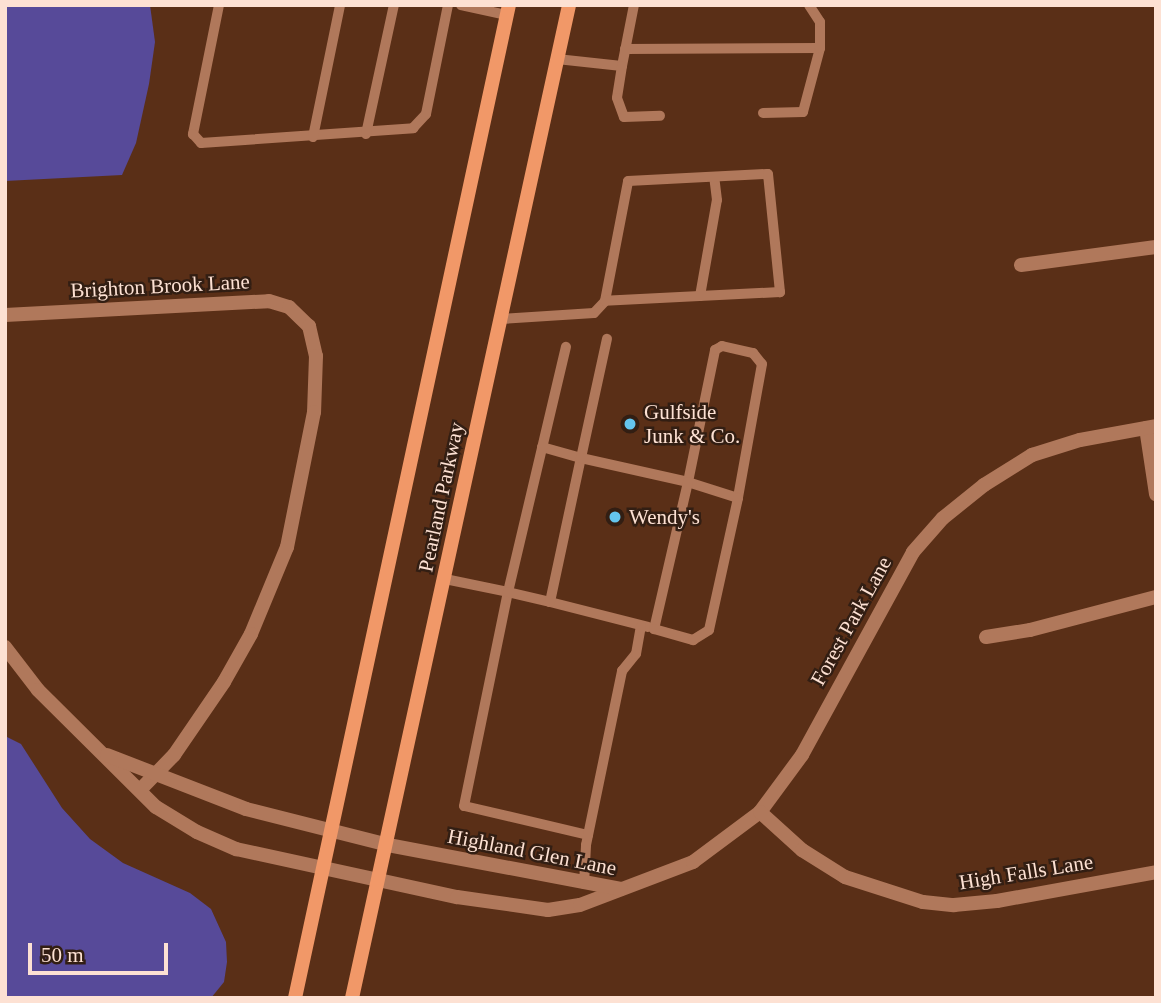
<!DOCTYPE html>
<style>
body{margin:0}
#map{position:relative;width:1161px;height:1003px;overflow:hidden;background:#5a2f17;font-family:"Times New Roman",serif}
div>[style]{position:absolute}
.water>*{inset:0;background:#574a99}
.lane>*{height:10px;margin:-5px;padding:0 5px;transform-origin:5px;border-radius:5px;background:#b0785b}
.street>*{height:14px;margin:-7px;padding:0 7px;transform-origin:7px;border-radius:7px;background:#b0785b}
.secondary>*{height:14px;margin:-7px;padding:0 7px;transform-origin:7px;border-radius:7px;background:#f19868}
.dots>*{width:19px;height:19px;translate:-50% -50%;box-sizing:border-box;border:4px solid #321e13;border-radius:50%}
span{translate:-50% -50%;white-space:nowrap;text-align:center;line-height:1.15;-webkit-text-stroke:5px #321e13;paint-order:stroke}
.street-label{font-size:21px;color:#fde1d3}
.poi-label{font-size:21px;color:#fde1d3}
.left{translate:0 -50%;text-align:left}
.frame{position:absolute;inset:0;border:7px solid #fde1d3;pointer-events:none}
.scale{position:absolute;left:28px;top:943px;width:140px;height:32px;box-sizing:border-box;border:4px solid #fde1d3;border-top:0;padding-left:9px;font-size:21px;line-height:24px;white-space:nowrap;color:#fde1d3;-webkit-text-stroke:5px #321e13;paint-order:stroke}
</style>
<div id="map">
<div class="water">
<i style="clip-path:polygon(5px 5px,150px 5px,155px 42px,149px 84px,136px 143px,122px 175px,5px 181px)"></i>
<i style="clip-path:polygon(5px 736px,21px 744px,62px 808px,90px 839px,123px 863px,190px 893px,211px 909px,226px 942px,227px 962px,224px 982px,211px 998px,5px 998px)"></i>
</div>
<div class="lane">
<i style="left:219px;top:5px;width:132px;rotate:101.4deg"></i>
<i style="left:193px;top:134px;width:12px;rotate:48deg"></i>
<i style="left:201px;top:143px;width:213px;rotate:-4deg"></i>
<i style="left:413px;top:128px;width:19px;rotate:-47deg"></i>
<i style="left:426px;top:114px;width:111px;rotate:-78.6deg"></i>
<i style="left:461px;top:5px;width:47px;rotate:12.3deg"></i>
<i style="left:625px;top:49px;width:195px;rotate:-0.3deg"></i>
<i style="left:557px;top:59px;width:65px;rotate:6.1deg"></i>
<i style="left:622px;top:66px;width:62px;rotate:-78.9deg"></i>
<i style="left:622px;top:66px;width:32px;rotate:99deg"></i>
<i style="left:617px;top:98px;width:20px;rotate:70deg"></i>
<i style="left:624px;top:117px;width:36px;rotate:-2deg"></i>
<i style="left:763px;top:113px;width:40px;rotate:-1.4deg"></i>
<i style="left:803px;top:112px;width:66px;rotate:-75.1deg"></i>
<i style="left:820px;top:48px;width:26px;rotate:-90deg"></i>
<i style="left:820px;top:22px;width:20px;rotate:-123deg"></i>
<i style="left:366px;top:134px;width:132px;rotate:-77.8deg"></i>
<i style="left:313px;top:137px;width:135px;rotate:-78.4deg"></i>
<i style="left:700px;top:296px;width:97px;rotate:-80deg"></i>
<i style="left:717px;top:200px;width:23px;rotate:-97deg"></i>
<i style="left:501px;top:319px;width:93px;rotate:-3.7deg"></i>
<i style="left:594px;top:313px;width:16px;rotate:-47deg"></i>
<i style="left:605px;top:301px;width:122px;rotate:-79.1deg"></i>
<i style="left:628px;top:181px;width:140px;rotate:-2.9deg"></i>
<i style="left:768px;top:174px;width:119px;rotate:84.2deg"></i>
<i style="left:780px;top:292px;width:175px;rotate:177.1deg"></i>
<i style="left:542px;top:447px;width:41px;rotate:15.8deg"></i>
<i style="left:581px;top:458px;width:122px;rotate:-77.7deg"></i>
<i style="left:445px;top:579px;width:64px;rotate:11.7deg"></i>
<i style="left:508px;top:592px;width:252px;rotate:-76.7deg"></i>
<i style="left:550px;top:602px;width:101px;rotate:14.3deg"></i>
<i style="left:588px;top:835px;width:127px;rotate:-166.8deg"></i>
<i style="left:464px;top:806px;width:218px;rotate:-78.4deg"></i>
<i style="left:508px;top:592px;width:43px;rotate:13.4deg"></i>
<i style="left:550px;top:602px;width:147px;rotate:-77.9deg"></i>
<i style="left:581px;top:458px;width:110px;rotate:12.6deg"></i>
<i style="left:688px;top:482px;width:135px;rotate:-78.4deg"></i>
<i style="left:715px;top:350px;width:8px;rotate:-30deg"></i>
<i style="left:722px;top:346px;width:32px;rotate:13deg"></i>
<i style="left:753px;top:353px;width:14px;rotate:51deg"></i>
<i style="left:762px;top:364px;width:136px;rotate:100.2deg"></i>
<i style="left:738px;top:498px;width:52px;rotate:-162.3deg"></i>
<i style="left:688px;top:482px;width:151px;rotate:103deg"></i>
<i style="left:654px;top:629px;width:41px;rotate:15.8deg"></i>
<i style="left:693px;top:640px;width:19px;rotate:-32deg"></i>
<i style="left:709px;top:630px;width:135px;rotate:-77.6deg"></i>
<i style="left:584px;top:884px;width:39px;rotate:-87deg"></i>
<i style="left:586px;top:845px;width:178px;rotate:-78.3deg"></i>
<i style="left:622px;top:671px;width:22px;rotate:-51deg"></i>
<i style="left:636px;top:654px;width:28px;rotate:-80deg"></i>
</div>
<div class="street">
<i style="left:1021px;top:265px;width:136px;rotate:-7.6deg"></i>
<i style="left:5px;top:315px;width:264px;rotate:-3deg"></i>
<i style="left:269px;top:301px;width:21px;rotate:17deg"></i>
<i style="left:289px;top:307px;width:28px;rotate:44deg"></i>
<i style="left:309px;top:326px;width:31px;rotate:77deg"></i>
<i style="left:316px;top:356px;width:56px;rotate:92deg"></i>
<i style="left:314px;top:412px;width:138px;rotate:101.3deg"></i>
<i style="left:287px;top:547px;width:94px;rotate:112.5deg"></i>
<i style="left:251px;top:634px;width:55px;rotate:119.4deg"></i>
<i style="left:224px;top:682px;width:88px;rotate:124.4deg"></i>
<i style="left:174px;top:755px;width:49px;rotate:134.2deg"></i>
<i style="left:1146px;top:428px;width:67px;rotate:81.4deg"></i>
<i style="left:986px;top:637px;width:45px;rotate:-9deg"></i>
<i style="left:1030px;top:630px;width:130px;rotate:-14.7deg"></i>
<i style="left:5px;top:647px;width:54px;rotate:52.5deg"></i>
<i style="left:38px;top:690px;width:166px;rotate:44.8deg"></i>
<i style="left:156px;top:807px;width:48px;rotate:31.4deg"></i>
<i style="left:197px;top:832px;width:43px;rotate:23.6deg"></i>
<i style="left:236px;top:849px;width:226px;rotate:12.3deg"></i>
<i style="left:457px;top:897px;width:92px;rotate:8.1deg"></i>
<i style="left:548px;top:910px;width:32px;rotate:-9deg"></i>
<i style="left:580px;top:905px;width:121px;rotate:-20.8deg"></i>
<i style="left:693px;top:862px;width:84px;rotate:-36.7deg"></i>
<i style="left:760px;top:812px;width:71px;rotate:-53.6deg"></i>
<i style="left:802px;top:755px;width:231px;rotate:-61.3deg"></i>
<i style="left:913px;top:552px;width:45px;rotate:-48.6deg"></i>
<i style="left:943px;top:518px;width:53px;rotate:-38.8deg"></i>
<i style="left:984px;top:485px;width:57px;rotate:-32deg"></i>
<i style="left:1032px;top:455px;width:50px;rotate:-17.4deg"></i>
<i style="left:1080px;top:440px;width:77px;rotate:-10.4deg"></i>
<i style="left:107px;top:755px;width:149px;rotate:21.2deg"></i>
<i style="left:246px;top:809px;width:146px;rotate:14.2deg"></i>
<i style="left:388px;top:845px;width:237px;rotate:10.7deg"></i>
<i style="left:760px;top:812px;width:57px;rotate:42.1deg"></i>
<i style="left:802px;top:850px;width:51px;rotate:32.1deg"></i>
<i style="left:845px;top:877px;width:82px;rotate:17.8deg"></i>
<i style="left:923px;top:902px;width:31px;rotate:6deg"></i>
<i style="left:954px;top:905px;width:43px;rotate:-5.3deg"></i>
<i style="left:997px;top:901px;width:162px;rotate:-10.3deg"></i>
</div>
<div class="secondary">
<i style="left:295px;top:998px;width:1016px;rotate:-77.84deg"></i>
<i style="left:352px;top:998px;width:1016px;rotate:-77.67deg"></i>
</div>
<div class="dots">
<i style="left:630px;top:424px;background:#64c5ee"></i>
<i style="left:615px;top:517px;background:#64c5ee"></i>
</div>
<div class="street-label">
<span style="left:160px;top:286px;rotate:-3deg">Brighton Brook Lane</span>
<span style="left:441px;top:497px;rotate:-78deg">Pearland Parkway</span>
<span style="left:851px;top:621px;rotate:-61deg">Forest Park Lane</span>
<span style="left:532px;top:852px;rotate:11deg">Highland Glen Lane</span>
<span style="left:1026px;top:872px;rotate:-9deg">High Falls Lane</span>
</div>
<div class="poi-label">
<span class="left" style="left:644px;top:424px">Gulfside<br>Junk &amp; Co.</span>
<span class="left" style="left:629px;top:517px">Wendy's</span>
</div>
<div class="frame"></div>
<div class="scale">50 m</div>
</div>
